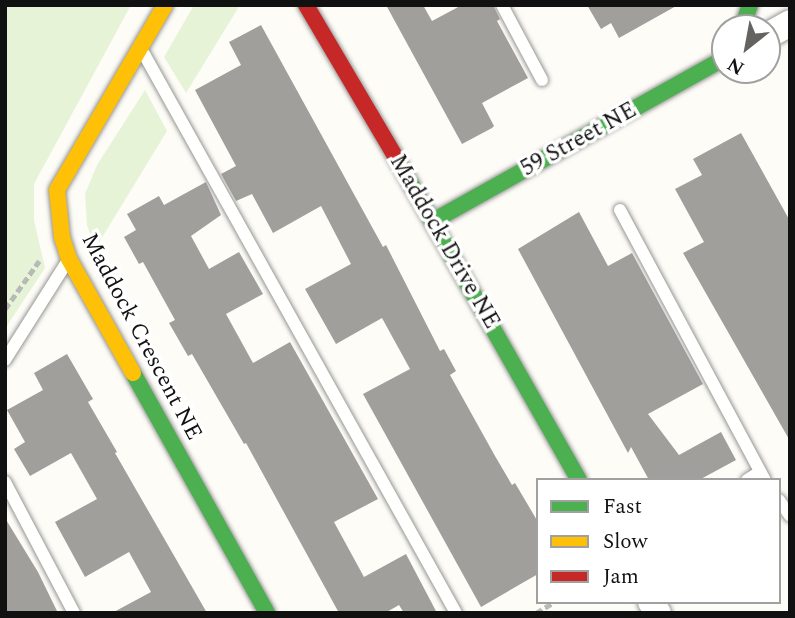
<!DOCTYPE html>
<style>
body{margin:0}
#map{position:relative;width:795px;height:618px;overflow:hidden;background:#fdfcf7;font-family:Spectral,serif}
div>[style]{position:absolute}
.green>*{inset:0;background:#e7f3d7}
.building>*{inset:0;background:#a19f9c}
.path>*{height:4.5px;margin-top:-2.25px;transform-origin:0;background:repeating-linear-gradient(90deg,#b9b9b8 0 7px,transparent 0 10.5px)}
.roads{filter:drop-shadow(0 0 2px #979795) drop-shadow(0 0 2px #979795)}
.lane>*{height:12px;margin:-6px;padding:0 6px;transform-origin:6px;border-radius:6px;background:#fffffe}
.street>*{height:26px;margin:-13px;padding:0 13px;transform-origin:13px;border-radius:13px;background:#fffffe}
.fast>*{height:16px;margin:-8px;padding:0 8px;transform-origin:8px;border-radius:8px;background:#4caf50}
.slow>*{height:16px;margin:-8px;padding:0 8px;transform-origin:8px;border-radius:8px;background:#ffc107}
.jam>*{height:16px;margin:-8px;padding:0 8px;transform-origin:8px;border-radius:8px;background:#c62828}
span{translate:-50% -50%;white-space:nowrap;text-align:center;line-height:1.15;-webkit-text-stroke:7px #fff;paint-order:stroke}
.street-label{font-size:23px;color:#111}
.frame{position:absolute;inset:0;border:7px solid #111;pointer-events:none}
.legend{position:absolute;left:536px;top:478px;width:245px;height:126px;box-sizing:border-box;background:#fff;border:2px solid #a0a0a0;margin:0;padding:9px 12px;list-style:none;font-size:21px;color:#111}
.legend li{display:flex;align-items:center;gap:14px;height:35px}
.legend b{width:35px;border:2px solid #a0a0a0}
.north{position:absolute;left:711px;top:14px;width:70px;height:70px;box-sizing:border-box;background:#fff;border:2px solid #a0a0a0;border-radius:50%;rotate:211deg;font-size:19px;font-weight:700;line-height:28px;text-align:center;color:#111}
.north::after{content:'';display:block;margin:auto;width:24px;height:32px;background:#646362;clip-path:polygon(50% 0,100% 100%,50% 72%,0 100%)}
</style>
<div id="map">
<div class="green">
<i style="clip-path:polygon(5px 5px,131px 5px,34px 184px,34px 220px,45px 268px,5px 329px)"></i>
<i style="clip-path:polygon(194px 5px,240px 5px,186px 93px,164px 57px)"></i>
<i style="clip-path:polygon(145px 90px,167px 131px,95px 249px,87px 225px,85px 194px,97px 165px)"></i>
</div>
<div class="building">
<i style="clip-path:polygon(386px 5px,423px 5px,432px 21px,462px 5px,493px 5px,500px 19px,497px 21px,528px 78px,482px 103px,494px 126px,492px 128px,462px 144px)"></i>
<i style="clip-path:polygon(587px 5px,678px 5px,619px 38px,611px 23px,601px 29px)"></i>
<i style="clip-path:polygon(261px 25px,383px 247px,386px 245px,440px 351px,444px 349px,456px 371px,450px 375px,495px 456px,512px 485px,515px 483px,538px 522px,538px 574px,481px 607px,363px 394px,410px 369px,382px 318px,336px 344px,305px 289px,351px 264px,321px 206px,273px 233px,252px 194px,236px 201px,221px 174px,236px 166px,195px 90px,241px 65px,229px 42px)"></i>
<i style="clip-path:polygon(741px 133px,790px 221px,790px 441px,683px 253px,704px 242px,675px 189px,702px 175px,693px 159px)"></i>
<i style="clip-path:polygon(206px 182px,221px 215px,191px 236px,209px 269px,239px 252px,263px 294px,226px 314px,253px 363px,290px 342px,378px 499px,334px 522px,364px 577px,406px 554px,437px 613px,404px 613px,399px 605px,385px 613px,339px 613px,246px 443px,244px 444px,192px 354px,188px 356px,169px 323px,175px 320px,143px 262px,139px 264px,124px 237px,136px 230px,127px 214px,159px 196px,164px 205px)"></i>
<i style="clip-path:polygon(579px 212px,608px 266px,632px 253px,703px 384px,648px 414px,679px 455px,721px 432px,736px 460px,699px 480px,649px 480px,631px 447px,628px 453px,518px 249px)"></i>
<i style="clip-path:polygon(67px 354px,93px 399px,88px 402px,117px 452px,115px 453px,207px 613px,112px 613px,151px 592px,129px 552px,85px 577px,55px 522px,97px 499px,71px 453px,30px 476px,14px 449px,25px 442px,7px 410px,43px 390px,34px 373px)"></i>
<i style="clip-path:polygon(5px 518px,38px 572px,58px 613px,5px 613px)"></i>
</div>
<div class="path">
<i style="left:5px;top:309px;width:59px;rotate:-54.7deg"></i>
<i style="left:536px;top:613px;width:21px;rotate:-31deg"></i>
</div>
<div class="roads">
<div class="lane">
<i style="left:502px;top:5px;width:85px;rotate:61.9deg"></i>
<i style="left:144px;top:54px;width:640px;rotate:60.83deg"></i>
<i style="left:620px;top:210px;width:306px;rotate:61.8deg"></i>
<i style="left:5px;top:360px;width:116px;rotate:-57.7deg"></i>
<i style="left:747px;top:480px;width:15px;rotate:-32deg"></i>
<i style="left:5px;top:482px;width:148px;rotate:62.2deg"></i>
<i style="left:779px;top:500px;width:19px;rotate:55deg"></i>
</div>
<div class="street">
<i style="left:767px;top:36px;width:26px;rotate:-29deg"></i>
<i style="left:651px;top:602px;width:13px;rotate:58deg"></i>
</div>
<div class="fast">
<i style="left:742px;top:28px;width:24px;rotate:-71deg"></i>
<i style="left:396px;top:158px;width:370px;rotate:60.4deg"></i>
<i style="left:433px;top:221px;width:334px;rotate:-29.2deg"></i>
<i style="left:133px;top:373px;width:275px;rotate:60.8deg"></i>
</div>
<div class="slow">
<i style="left:133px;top:373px;width:131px;rotate:-119.3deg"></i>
<i style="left:69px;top:259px;width:23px;rotate:-108deg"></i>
<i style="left:62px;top:237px;width:47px;rotate:-96.1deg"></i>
<i style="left:57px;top:190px;width:214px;rotate:-59.7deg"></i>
</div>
<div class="jam">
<i style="left:306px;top:5px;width:178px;rotate:59.5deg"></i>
</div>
</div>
<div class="street-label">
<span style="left:579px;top:140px;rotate:-29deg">59 Street NE</span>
<span style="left:444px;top:242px;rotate:60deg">Maddock Drive NE</span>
<span style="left:141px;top:337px;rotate:62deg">Maddock Crescent NE</span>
</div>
<div class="frame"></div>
<ul class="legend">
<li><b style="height:9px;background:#4caf50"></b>Fast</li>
<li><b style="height:9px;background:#ffc107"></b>Slow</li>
<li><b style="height:9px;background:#c62828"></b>Jam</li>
</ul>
<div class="north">N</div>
</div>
